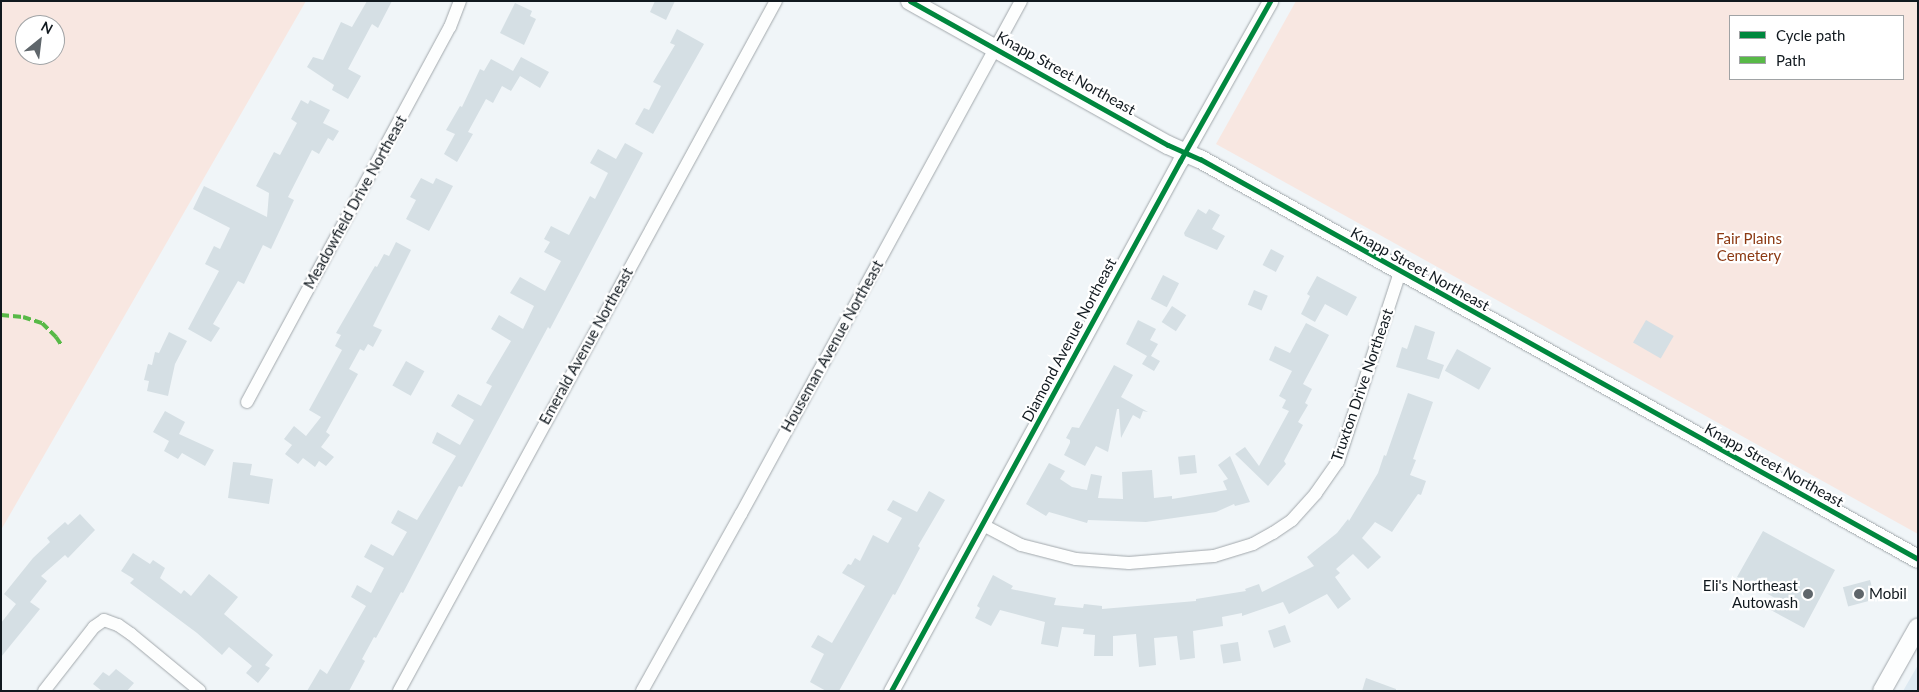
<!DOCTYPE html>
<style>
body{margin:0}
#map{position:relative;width:1919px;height:692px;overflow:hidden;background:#f0f5f8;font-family:Lato,sans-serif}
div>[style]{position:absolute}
.built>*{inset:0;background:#dde9f1}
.green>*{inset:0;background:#f8e7e1}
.building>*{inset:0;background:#d5dfe4;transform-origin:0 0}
.roads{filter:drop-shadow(0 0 1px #a2a8ac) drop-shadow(0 0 1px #a2a8ac)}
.minor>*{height:12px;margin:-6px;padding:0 6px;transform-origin:6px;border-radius:6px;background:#fdfefe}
.tertiary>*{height:15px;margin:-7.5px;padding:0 7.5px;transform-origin:7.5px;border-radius:7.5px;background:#fdfefe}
.secondary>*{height:18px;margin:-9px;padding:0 9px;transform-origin:9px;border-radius:9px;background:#fdfefe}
.quiet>*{height:4px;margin-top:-2px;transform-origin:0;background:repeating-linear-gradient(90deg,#58b947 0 8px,transparent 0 12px)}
.cycleway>*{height:5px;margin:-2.5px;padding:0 2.5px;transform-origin:2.5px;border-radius:2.5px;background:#00873e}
.dots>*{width:14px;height:14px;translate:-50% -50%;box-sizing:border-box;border:2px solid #fff;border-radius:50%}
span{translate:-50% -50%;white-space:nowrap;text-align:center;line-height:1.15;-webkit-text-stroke:4.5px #fff;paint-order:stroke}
.street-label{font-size:15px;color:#11191f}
.park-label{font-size:15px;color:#8c3912}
.poi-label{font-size:15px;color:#11191f}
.right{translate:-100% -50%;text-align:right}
.left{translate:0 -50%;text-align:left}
.frame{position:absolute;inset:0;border:2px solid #11191f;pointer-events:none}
.legend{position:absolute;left:1729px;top:15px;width:175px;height:65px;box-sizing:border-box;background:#fff;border:1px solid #a0a3a5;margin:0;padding:6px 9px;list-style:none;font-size:15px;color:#11191f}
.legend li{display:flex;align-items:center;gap:10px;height:25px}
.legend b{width:25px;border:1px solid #a0a3a5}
.north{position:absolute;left:15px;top:15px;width:50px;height:50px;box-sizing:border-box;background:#fff;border:1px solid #a0a3a5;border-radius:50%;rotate:29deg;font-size:14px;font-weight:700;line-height:20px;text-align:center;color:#11191f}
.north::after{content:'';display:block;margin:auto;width:18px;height:22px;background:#5f666b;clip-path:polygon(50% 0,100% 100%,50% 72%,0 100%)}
</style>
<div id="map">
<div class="built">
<i style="clip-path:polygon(1918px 665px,1918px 691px,1903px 691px)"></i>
</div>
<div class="green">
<i style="clip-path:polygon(evenodd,1px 1px,306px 1px,1px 530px,1px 1px,25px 25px,55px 25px,55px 55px,25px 55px,25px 25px)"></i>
<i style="clip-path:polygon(evenodd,1296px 1px,1918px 1px,1918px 534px,1216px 144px,1296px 1px,1730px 16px,1903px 16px,1903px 79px,1730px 79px,1730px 16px)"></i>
</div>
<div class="building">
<i style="clip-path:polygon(367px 1px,392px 1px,378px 28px,372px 24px,348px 69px,361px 76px,348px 99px,332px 90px,334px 85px,307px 67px,313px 57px,323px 60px,341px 22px,352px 27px)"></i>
<i style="clip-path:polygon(655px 1px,675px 1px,666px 20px,650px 12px)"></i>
<i style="clip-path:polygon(515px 3px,532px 11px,530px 16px,536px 19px,524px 45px,500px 33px)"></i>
<i style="clip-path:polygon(677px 29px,704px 44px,653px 134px,635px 124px,644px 108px,649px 110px,661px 86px,653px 82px,675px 45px,670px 43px)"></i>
<i style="clip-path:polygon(521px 57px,549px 72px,540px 88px,520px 76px,511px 91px,502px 86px,493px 103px,486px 99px,468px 132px,473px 134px,457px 162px,444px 154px,455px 134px,446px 130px,460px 106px,462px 107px,480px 69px,484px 71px,491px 59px,513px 71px)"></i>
<i style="clip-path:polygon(301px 100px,308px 104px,310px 100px,330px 110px,323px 123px,339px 131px,333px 141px,328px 138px,319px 154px,312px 150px,288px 197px,294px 200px,271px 249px,263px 245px,244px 284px,238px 281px,213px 324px,220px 328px,211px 342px,188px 329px,219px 271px,205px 264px,214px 246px,220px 249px,230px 228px,193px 209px,204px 186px,267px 217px,269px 193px,256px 186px,274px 152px,280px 155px,297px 123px,291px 119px)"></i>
<i style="clip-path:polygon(625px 143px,643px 153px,550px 329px,548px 327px,462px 487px,459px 486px,403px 593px,401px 592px,376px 638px,374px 637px,362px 659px,365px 661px,349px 691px,307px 691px,320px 669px,327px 674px,366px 606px,351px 597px,357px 585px,371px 593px,384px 568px,364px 557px,371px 544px,393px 556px,407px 532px,391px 523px,398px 510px,417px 520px,456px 456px,432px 443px,437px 432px,460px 445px,474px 420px,451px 406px,458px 394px,481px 406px,492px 386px,486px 383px,511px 341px,491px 329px,499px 315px,523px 329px,534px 306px,510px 293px,520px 277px,545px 291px,561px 261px,544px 252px,550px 242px,544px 239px,551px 226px,569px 235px,590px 196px,595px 199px,608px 173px,590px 163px,598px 149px,616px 159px)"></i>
<i style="clip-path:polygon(421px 178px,433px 184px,436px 178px,453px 186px,429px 231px,406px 219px,416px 200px,410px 197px)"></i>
<i style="clip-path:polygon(1198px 209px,1206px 214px,1209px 209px,1220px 215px,1212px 229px,1225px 236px,1217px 250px,1185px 236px,1184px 233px)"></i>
<i style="clip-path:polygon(396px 242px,411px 250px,373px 326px,382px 330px,373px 347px,368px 344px,364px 351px,360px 349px,349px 369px,358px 374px,326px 432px,330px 435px,321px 447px,334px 457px,326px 466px,319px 461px,315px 467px,303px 458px,298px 464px,285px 454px,292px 445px,284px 439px,294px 426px,306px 436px,321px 417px,309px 410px,342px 350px,335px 346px,341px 335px,336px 333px,375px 266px,377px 267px,384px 254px,389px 256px)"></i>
<i style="left:1271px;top:249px;width:15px;height:18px;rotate:28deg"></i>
<i style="left:1163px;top:275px;width:18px;height:27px;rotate:27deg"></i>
<i style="clip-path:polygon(1317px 276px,1357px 297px,1347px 316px,1325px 304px,1315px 322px,1301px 314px,1310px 296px,1307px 294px)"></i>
<i style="left:1254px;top:290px;width:15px;height:16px;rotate:23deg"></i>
<i style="left:1172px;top:306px;width:17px;height:19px;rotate:33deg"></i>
<i style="clip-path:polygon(1138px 320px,1156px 329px,1150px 340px,1158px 344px,1151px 356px,1160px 361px,1154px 371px,1142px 364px,1147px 356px,1126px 344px)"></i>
<i style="left:1646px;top:320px;width:32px;height:26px;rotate:30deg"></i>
<i style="clip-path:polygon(1306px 323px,1329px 335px,1303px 384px,1312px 389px,1305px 403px,1308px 405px,1298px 422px,1303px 425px,1284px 461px,1286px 464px,1268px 486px,1235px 454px,1245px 447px,1259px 466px,1289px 411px,1282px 408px,1286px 400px,1279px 396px,1292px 371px,1269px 360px,1275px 346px,1290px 353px)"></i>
<i style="clip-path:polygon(1415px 325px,1435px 332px,1427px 359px,1444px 365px,1439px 379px,1396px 367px,1402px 347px,1407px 349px)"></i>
<i style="clip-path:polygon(169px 332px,187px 341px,175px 364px,168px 396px,147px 391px,149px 381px,144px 380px,148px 364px,152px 365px,155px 352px,159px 353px)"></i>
<i style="left:1457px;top:349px;width:39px;height:25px;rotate:29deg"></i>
<i style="left:406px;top:361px;width:21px;height:28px;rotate:29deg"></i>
<i style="clip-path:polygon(1114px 365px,1133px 375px,1121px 397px,1148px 412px,1143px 411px,1140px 419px,1133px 415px,1121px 438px,1119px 409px,1117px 409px,1108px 452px,1096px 446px,1085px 466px,1064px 455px,1070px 443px,1070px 440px,1066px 438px,1072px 427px,1079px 428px)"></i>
<i style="clip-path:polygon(1408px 393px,1433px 402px,1413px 459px,1416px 460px,1410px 475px,1426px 481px,1421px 495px,1418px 494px,1392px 532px,1375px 522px,1362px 538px,1381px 557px,1368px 569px,1353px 554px,1336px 569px,1340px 573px,1335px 577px,1351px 599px,1338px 609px,1327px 594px,1289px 614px,1283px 602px,1242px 616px,1242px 613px,1222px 617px,1223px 626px,1193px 631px,1195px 658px,1180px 660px,1177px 636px,1154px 638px,1156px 665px,1139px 667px,1136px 634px,1113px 636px,1113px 656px,1094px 656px,1095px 635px,1083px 634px,1084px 629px,1062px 627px,1058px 647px,1041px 644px,1045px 622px,1000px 610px,991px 626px,975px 618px,980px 608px,977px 606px,993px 575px,1013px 586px,1011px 589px,1056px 598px,1054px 605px,1083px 608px,1084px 604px,1102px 606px,1102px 609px,1196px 601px,1196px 599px,1246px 591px,1245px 589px,1259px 584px,1262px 592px,1314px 566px,1307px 557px,1337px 533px,1348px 519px,1349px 521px,1378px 473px,1384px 455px,1386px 456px)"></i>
<i style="clip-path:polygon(165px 411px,185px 422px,179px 434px,214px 450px,205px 466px,182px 453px,178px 459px,164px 451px,169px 441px,153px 432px)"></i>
<i style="left:1195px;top:455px;width:18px;height:17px;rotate:84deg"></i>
<i style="clip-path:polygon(1230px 456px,1250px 502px,1235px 506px,1234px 504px,1216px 512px,1146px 522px,1088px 520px,1087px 523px,1049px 512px,1046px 516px,1026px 504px,1049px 463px,1065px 471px,1060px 479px,1072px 487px,1087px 490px,1091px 474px,1102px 476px,1098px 498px,1123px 499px,1122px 472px,1152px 470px,1154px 498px,1172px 496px,1172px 499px,1227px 490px,1223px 481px,1228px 479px,1218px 465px)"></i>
<i style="clip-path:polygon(233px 462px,252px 464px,250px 475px,273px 479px,269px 504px,228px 498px)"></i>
<i style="clip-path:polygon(929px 491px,945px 500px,918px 546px,920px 548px,895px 595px,893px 594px,839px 691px,826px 691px,810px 682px,824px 654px,811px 647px,818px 635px,832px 643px,865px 586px,842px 573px,848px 564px,851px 565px,855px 558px,860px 561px,873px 535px,888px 543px,902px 518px,887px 510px,893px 500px,917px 512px)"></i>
<i style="clip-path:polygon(80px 514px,95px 530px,68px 558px,65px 555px,41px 576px,47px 581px,30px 602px,40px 609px,1px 657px,1px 623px,16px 604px,4px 594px,33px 558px,50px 542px,47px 538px,65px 522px,68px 525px)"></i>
<i style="clip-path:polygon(1763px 531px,1835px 570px,1804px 628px,1769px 609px,1775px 598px,1737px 577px)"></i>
<i style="clip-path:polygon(133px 553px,150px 564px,153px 560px,165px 568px,160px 578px,181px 594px,184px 590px,191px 596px,209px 574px,238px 597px,224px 614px,273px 655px,265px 665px,270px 668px,258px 683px,246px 673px,252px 666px,229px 647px,222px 655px,197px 633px,130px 583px,134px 579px,121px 571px)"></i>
<i style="left:1870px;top:580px;width:20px;height:28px;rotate:75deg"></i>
<i style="left:1285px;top:625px;width:18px;height:18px;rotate:71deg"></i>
<i style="left:1238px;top:642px;width:19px;height:18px;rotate:81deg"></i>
<i style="clip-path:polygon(116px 669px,134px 683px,127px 691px,102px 691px,93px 684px,103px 672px,109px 676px)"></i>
<i style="clip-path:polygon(1366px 678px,1396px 689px,1396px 691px,1362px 691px)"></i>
</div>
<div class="roads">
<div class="minor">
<i style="left:247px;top:402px;width:426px;rotate:-61.6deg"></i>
<i style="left:450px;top:27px;width:28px;rotate:-69deg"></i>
<i style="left:983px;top:525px;width:43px;rotate:27.8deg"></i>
<i style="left:1021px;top:545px;width:57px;rotate:14.3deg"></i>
<i style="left:1076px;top:559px;width:53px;rotate:4.3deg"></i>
<i style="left:1129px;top:563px;width:85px;rotate:-4.7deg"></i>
<i style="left:1214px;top:556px;width:41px;rotate:-17.1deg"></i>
<i style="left:1253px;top:544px;width:23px;rotate:-29deg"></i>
<i style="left:1273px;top:533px;width:23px;rotate:-34deg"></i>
<i style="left:1292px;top:520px;width:36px;rotate:-48deg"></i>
<i style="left:1316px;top:493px;width:38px;rotate:-55deg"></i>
<i style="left:1338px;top:462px;width:200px;rotate:-71.9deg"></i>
<i style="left:44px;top:691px;width:81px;rotate:-52deg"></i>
<i style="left:94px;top:627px;width:12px;rotate:-35deg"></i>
<i style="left:104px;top:620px;width:15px;rotate:20deg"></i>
<i style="left:118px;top:625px;width:16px;rotate:35deg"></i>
<i style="left:131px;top:634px;width:89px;rotate:39.6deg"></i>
<i style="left:399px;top:691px;width:786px;rotate:-61.35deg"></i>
<i style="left:642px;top:691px;width:203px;rotate:-60.8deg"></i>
<i style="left:741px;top:514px;width:584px;rotate:-61.37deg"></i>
</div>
<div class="tertiary">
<i style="left:891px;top:691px;width:604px;rotate:-61.4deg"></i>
<i style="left:1180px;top:161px;width:184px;rotate:-60.6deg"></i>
</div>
<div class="secondary">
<i style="left:910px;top:1px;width:295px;rotate:29.2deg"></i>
<i style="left:1168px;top:145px;width:35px;rotate:24deg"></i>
<i style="left:1200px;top:159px;width:822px;rotate:29.12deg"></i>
<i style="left:1882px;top:691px;width:73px;rotate:-60.6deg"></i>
</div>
</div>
<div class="quiet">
<i style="left:1px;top:315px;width:22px;rotate:5deg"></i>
<i style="left:23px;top:317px;width:20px;rotate:18deg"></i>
<i style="left:42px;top:323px;width:20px;rotate:45deg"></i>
<i style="left:56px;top:337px;width:11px;rotate:56deg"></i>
</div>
<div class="cycleway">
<i style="left:910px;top:1px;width:295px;rotate:29.2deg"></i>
<i style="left:1168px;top:145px;width:35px;rotate:24deg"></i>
<i style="left:1200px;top:159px;width:822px;rotate:29.12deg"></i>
<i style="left:891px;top:691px;width:604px;rotate:-61.4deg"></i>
<i style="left:1180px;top:161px;width:184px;rotate:-60.6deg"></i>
</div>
<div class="dots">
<i style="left:1808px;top:594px;background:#5f666b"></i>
<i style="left:1859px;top:594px;background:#5f666b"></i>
</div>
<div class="street-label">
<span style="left:1066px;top:73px;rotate:29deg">Knapp Street Northeast</span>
<span style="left:355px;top:202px;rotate:-61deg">Meadowfield Drive Northeast</span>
<span style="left:1420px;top:269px;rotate:29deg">Knapp Street Northeast</span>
<span style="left:1069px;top:340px;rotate:-62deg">Diamond Avenue Northeast</span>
<span style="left:586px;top:346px;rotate:-61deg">Emerald Avenue Northeast</span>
<span style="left:832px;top:346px;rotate:-61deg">Houseman Avenue Northeast</span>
<span style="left:1362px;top:385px;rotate:-71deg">Truxton Drive Northeast</span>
<span style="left:1774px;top:465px;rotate:29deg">Knapp Street Northeast</span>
</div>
<div class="park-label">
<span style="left:1749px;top:247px">Fair Plains<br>Cemetery</span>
</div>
<div class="poi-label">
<span class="right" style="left:1798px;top:594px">Eli's Northeast<br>Autowash</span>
<span class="left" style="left:1869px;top:594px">Mobil</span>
</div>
<div class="frame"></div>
<ul class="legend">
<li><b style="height:6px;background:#00873e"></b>Cycle path</li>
<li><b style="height:6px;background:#58b947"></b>Path</li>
</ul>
<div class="north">N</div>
</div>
